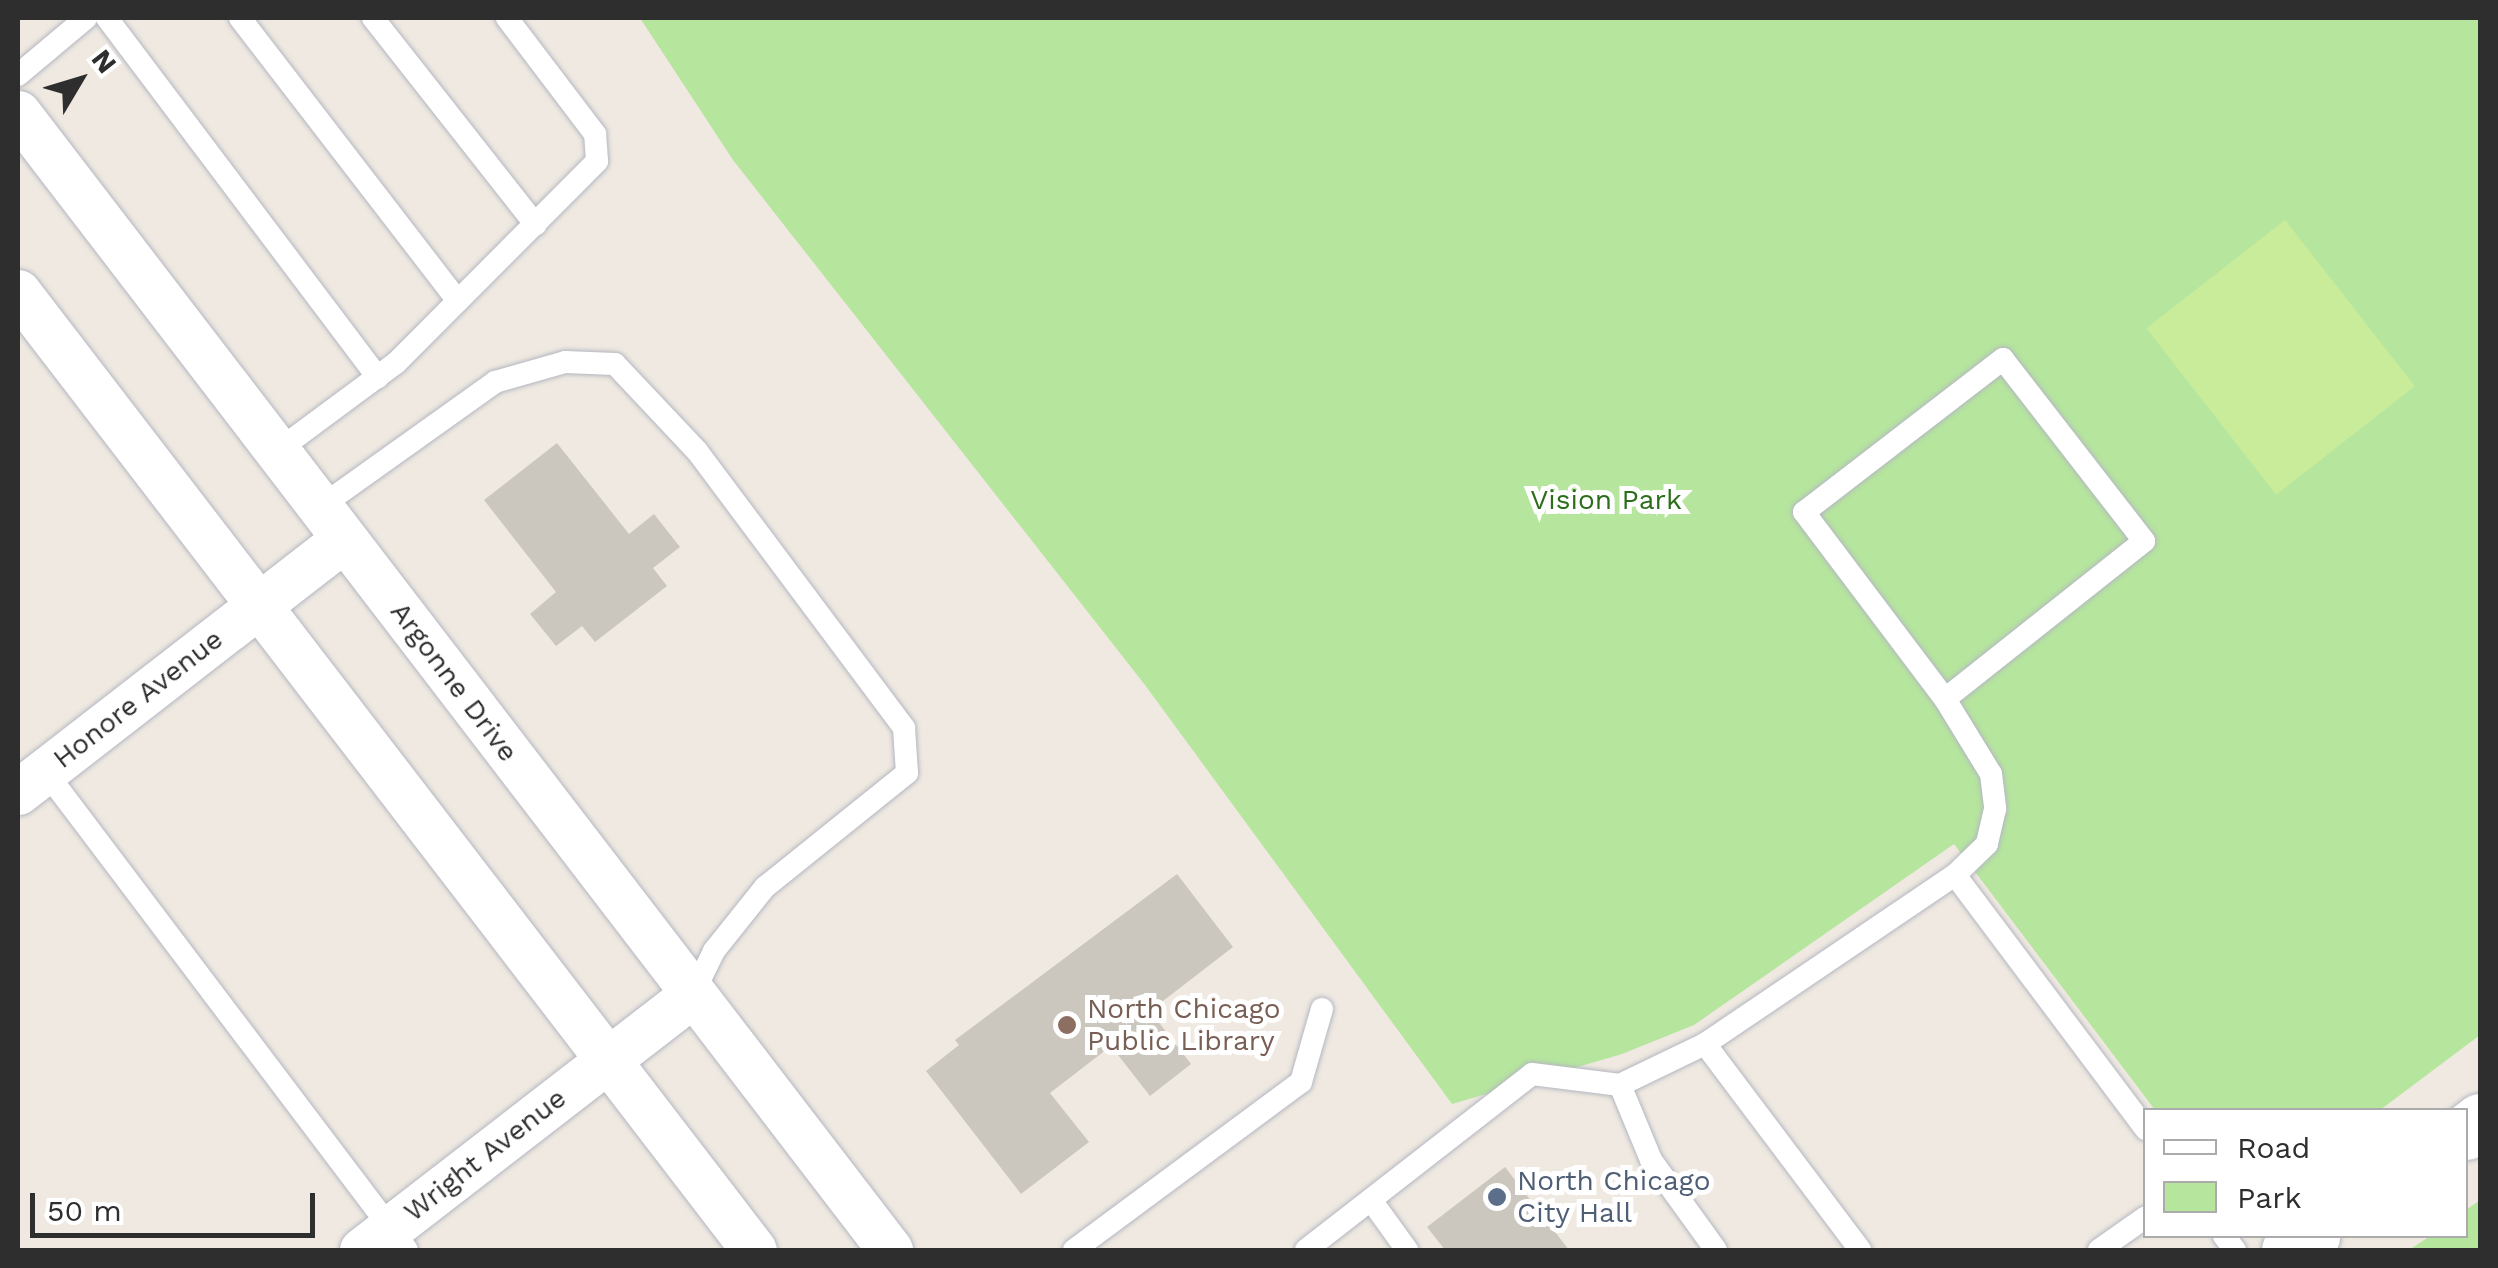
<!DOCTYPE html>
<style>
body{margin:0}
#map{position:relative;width:2498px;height:1268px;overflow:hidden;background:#efe9e1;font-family:"Work Sans",sans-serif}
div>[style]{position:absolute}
.green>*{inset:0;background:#b6e59e}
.pitch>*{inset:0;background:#c9ec9a;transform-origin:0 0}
.building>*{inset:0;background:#cbc7bf}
.roads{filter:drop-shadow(0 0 2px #b4b7c1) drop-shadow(0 0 2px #b4b7c1)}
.lane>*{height:22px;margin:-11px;padding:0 11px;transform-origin:11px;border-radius:11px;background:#fff}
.street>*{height:45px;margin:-22.5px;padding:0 22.5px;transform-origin:22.5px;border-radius:22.5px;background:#fff}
.secondary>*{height:55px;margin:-27.5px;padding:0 27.5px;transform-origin:27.5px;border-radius:27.5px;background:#fff}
.dots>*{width:28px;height:28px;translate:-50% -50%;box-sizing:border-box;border:5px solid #fff;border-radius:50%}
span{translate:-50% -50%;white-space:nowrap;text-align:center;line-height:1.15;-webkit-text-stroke:10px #fff;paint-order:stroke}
.park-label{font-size:28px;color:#2c6e1b}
.street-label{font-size:28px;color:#2e2e2e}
.education-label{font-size:28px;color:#785e54}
.left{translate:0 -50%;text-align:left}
.service-label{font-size:28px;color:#4e5e75}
.frame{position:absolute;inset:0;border:20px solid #2e2e2e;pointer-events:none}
.legend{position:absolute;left:2143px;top:1108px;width:325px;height:130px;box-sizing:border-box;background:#fff;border:2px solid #ababab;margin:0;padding:12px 18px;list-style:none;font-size:30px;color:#2e2e2e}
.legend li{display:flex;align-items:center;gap:20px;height:50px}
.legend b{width:50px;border:2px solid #ababab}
.north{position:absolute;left:30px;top:30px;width:100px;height:100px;-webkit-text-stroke:8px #fff;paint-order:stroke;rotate:52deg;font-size:28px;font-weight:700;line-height:40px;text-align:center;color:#2e2e2e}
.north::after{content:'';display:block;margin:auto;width:35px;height:45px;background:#2e2e2e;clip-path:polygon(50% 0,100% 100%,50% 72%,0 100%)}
.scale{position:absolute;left:30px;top:1193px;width:285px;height:45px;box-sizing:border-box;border:5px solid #2e2e2e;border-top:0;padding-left:12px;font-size:30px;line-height:35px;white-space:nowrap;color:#2e2e2e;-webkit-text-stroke:8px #fff;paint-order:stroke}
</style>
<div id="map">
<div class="green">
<i style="clip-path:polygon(640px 18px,2480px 18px,2480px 1035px,2380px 1110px,2155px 1110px,1954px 844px,1694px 1025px,1622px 1054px,1452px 1104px,1145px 685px,733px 160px)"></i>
<i style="clip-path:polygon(2480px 1200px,2480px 1250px,2409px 1250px,2430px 1236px,2466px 1236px,2466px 1210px)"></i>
</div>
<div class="pitch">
<i style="left:2285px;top:220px;width:211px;height:176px;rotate:52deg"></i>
</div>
<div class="building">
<i style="clip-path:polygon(557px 443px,629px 534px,654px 514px,680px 547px,653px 568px,667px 586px,595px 642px,582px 626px,556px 646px,530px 614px,556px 592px,484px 500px)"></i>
<i style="clip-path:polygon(1177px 874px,1233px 947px,1150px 1011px,1191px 1064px,1150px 1096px,1111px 1046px,1050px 1093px,1089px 1142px,1021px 1194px,926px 1071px,959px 1045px,955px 1040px)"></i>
<i style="clip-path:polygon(1505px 1167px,1569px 1250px,1445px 1250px,1427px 1227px)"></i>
</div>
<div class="roads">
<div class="lane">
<i style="left:107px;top:18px;width:450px;rotate:53deg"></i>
<i style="left:240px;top:18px;width:357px;rotate:52.4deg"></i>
<i style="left:373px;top:18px;width:263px;rotate:51.8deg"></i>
<i style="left:18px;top:75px;width:89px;rotate:-40deg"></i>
<i style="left:277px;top:451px;width:148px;rotate:-36.5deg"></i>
<i style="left:396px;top:363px;width:285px;rotate:-45.1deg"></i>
<i style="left:597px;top:161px;width:27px;rotate:-94deg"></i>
<i style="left:595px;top:134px;width:146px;rotate:-127.2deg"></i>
<i style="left:320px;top:507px;width:215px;rotate:-35.5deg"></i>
<i style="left:495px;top:382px;width:73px;rotate:-15.9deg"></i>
<i style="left:565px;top:362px;width:50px;rotate:2.3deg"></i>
<i style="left:615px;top:364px;width:120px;rotate:46.7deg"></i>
<i style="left:697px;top:451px;width:346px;rotate:53.2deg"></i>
<i style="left:904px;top:728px;width:45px;rotate:86.2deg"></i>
<i style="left:907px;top:773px;width:182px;rotate:141.2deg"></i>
<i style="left:765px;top:887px;width:82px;rotate:128.6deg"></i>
<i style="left:714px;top:951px;width:48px;rotate:116deg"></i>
<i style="left:1945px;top:699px;width:254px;rotate:-38.4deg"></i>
<i style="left:2144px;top:541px;width:230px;rotate:-127.8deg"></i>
<i style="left:2003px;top:359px;width:251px;rotate:142.4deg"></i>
<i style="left:1804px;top:512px;width:234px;rotate:53deg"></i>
<i style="left:1945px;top:699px;width:88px;rotate:58.5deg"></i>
<i style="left:1991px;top:774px;width:35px;rotate:83deg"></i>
<i style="left:1995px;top:809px;width:36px;rotate:103deg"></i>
<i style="left:1987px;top:844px;width:45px;rotate:135.9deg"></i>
<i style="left:45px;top:771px;width:600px;rotate:52.92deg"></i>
<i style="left:1705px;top:1044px;width:258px;rotate:53deg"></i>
<i style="left:1620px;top:1085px;width:81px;rotate:67.5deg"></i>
<i style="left:1651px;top:1160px;width:111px;rotate:54.2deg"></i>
<i style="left:1371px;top:1200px;width:62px;rotate:54.2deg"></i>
<i style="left:2224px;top:1236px;width:18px;rotate:52deg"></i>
<i style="left:1074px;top:1250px;width:282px;rotate:-36.5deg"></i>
<i style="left:1301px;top:1082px;width:76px;rotate:-74deg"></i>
<i style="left:1306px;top:1250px;width:286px;rotate:-37.9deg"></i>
<i style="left:1532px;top:1074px;width:89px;rotate:7.1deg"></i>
<i style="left:1620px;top:1085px;width:94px;rotate:-25.8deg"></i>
<i style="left:1705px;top:1044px;width:302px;rotate:-34.1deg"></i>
<i style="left:1955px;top:875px;width:318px;rotate:53.1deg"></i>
<i style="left:2099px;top:1250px;width:57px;rotate:-35.1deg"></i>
</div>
<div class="street">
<i style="left:18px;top:113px;width:1433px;rotate:52.51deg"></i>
<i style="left:18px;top:292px;width:1208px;rotate:52.47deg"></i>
<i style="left:18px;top:792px;width:413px;rotate:-37.8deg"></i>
<i style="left:362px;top:1250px;width:418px;rotate:-37.7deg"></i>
</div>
<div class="secondary">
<i style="left:2466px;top:1132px;width:18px;rotate:-38deg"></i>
<i style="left:2289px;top:1250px;width:27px;rotate:-31deg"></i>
</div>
</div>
<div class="dots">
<i style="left:1067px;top:1025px;background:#8d6e63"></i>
<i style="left:1497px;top:1197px;background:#5c6f8a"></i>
</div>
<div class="park-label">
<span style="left:1606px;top:500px">Vision Park</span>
</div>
<div class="street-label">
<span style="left:454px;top:682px;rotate:53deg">Argonne Drive</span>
<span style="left:138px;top:699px;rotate:-38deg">Honore Avenue</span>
<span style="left:485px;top:1155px;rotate:-38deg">Wright Avenue</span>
</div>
<div class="education-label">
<span class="left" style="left:1087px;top:1025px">North Chicago<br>Public Library</span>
</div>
<div class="service-label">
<span class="left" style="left:1517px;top:1197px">North Chicago<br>City Hall</span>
</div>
<div class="frame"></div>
<ul class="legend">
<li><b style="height:12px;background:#fff"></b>Road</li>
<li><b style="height:28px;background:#b6e59e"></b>Park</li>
</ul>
<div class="north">N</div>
<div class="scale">50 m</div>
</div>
